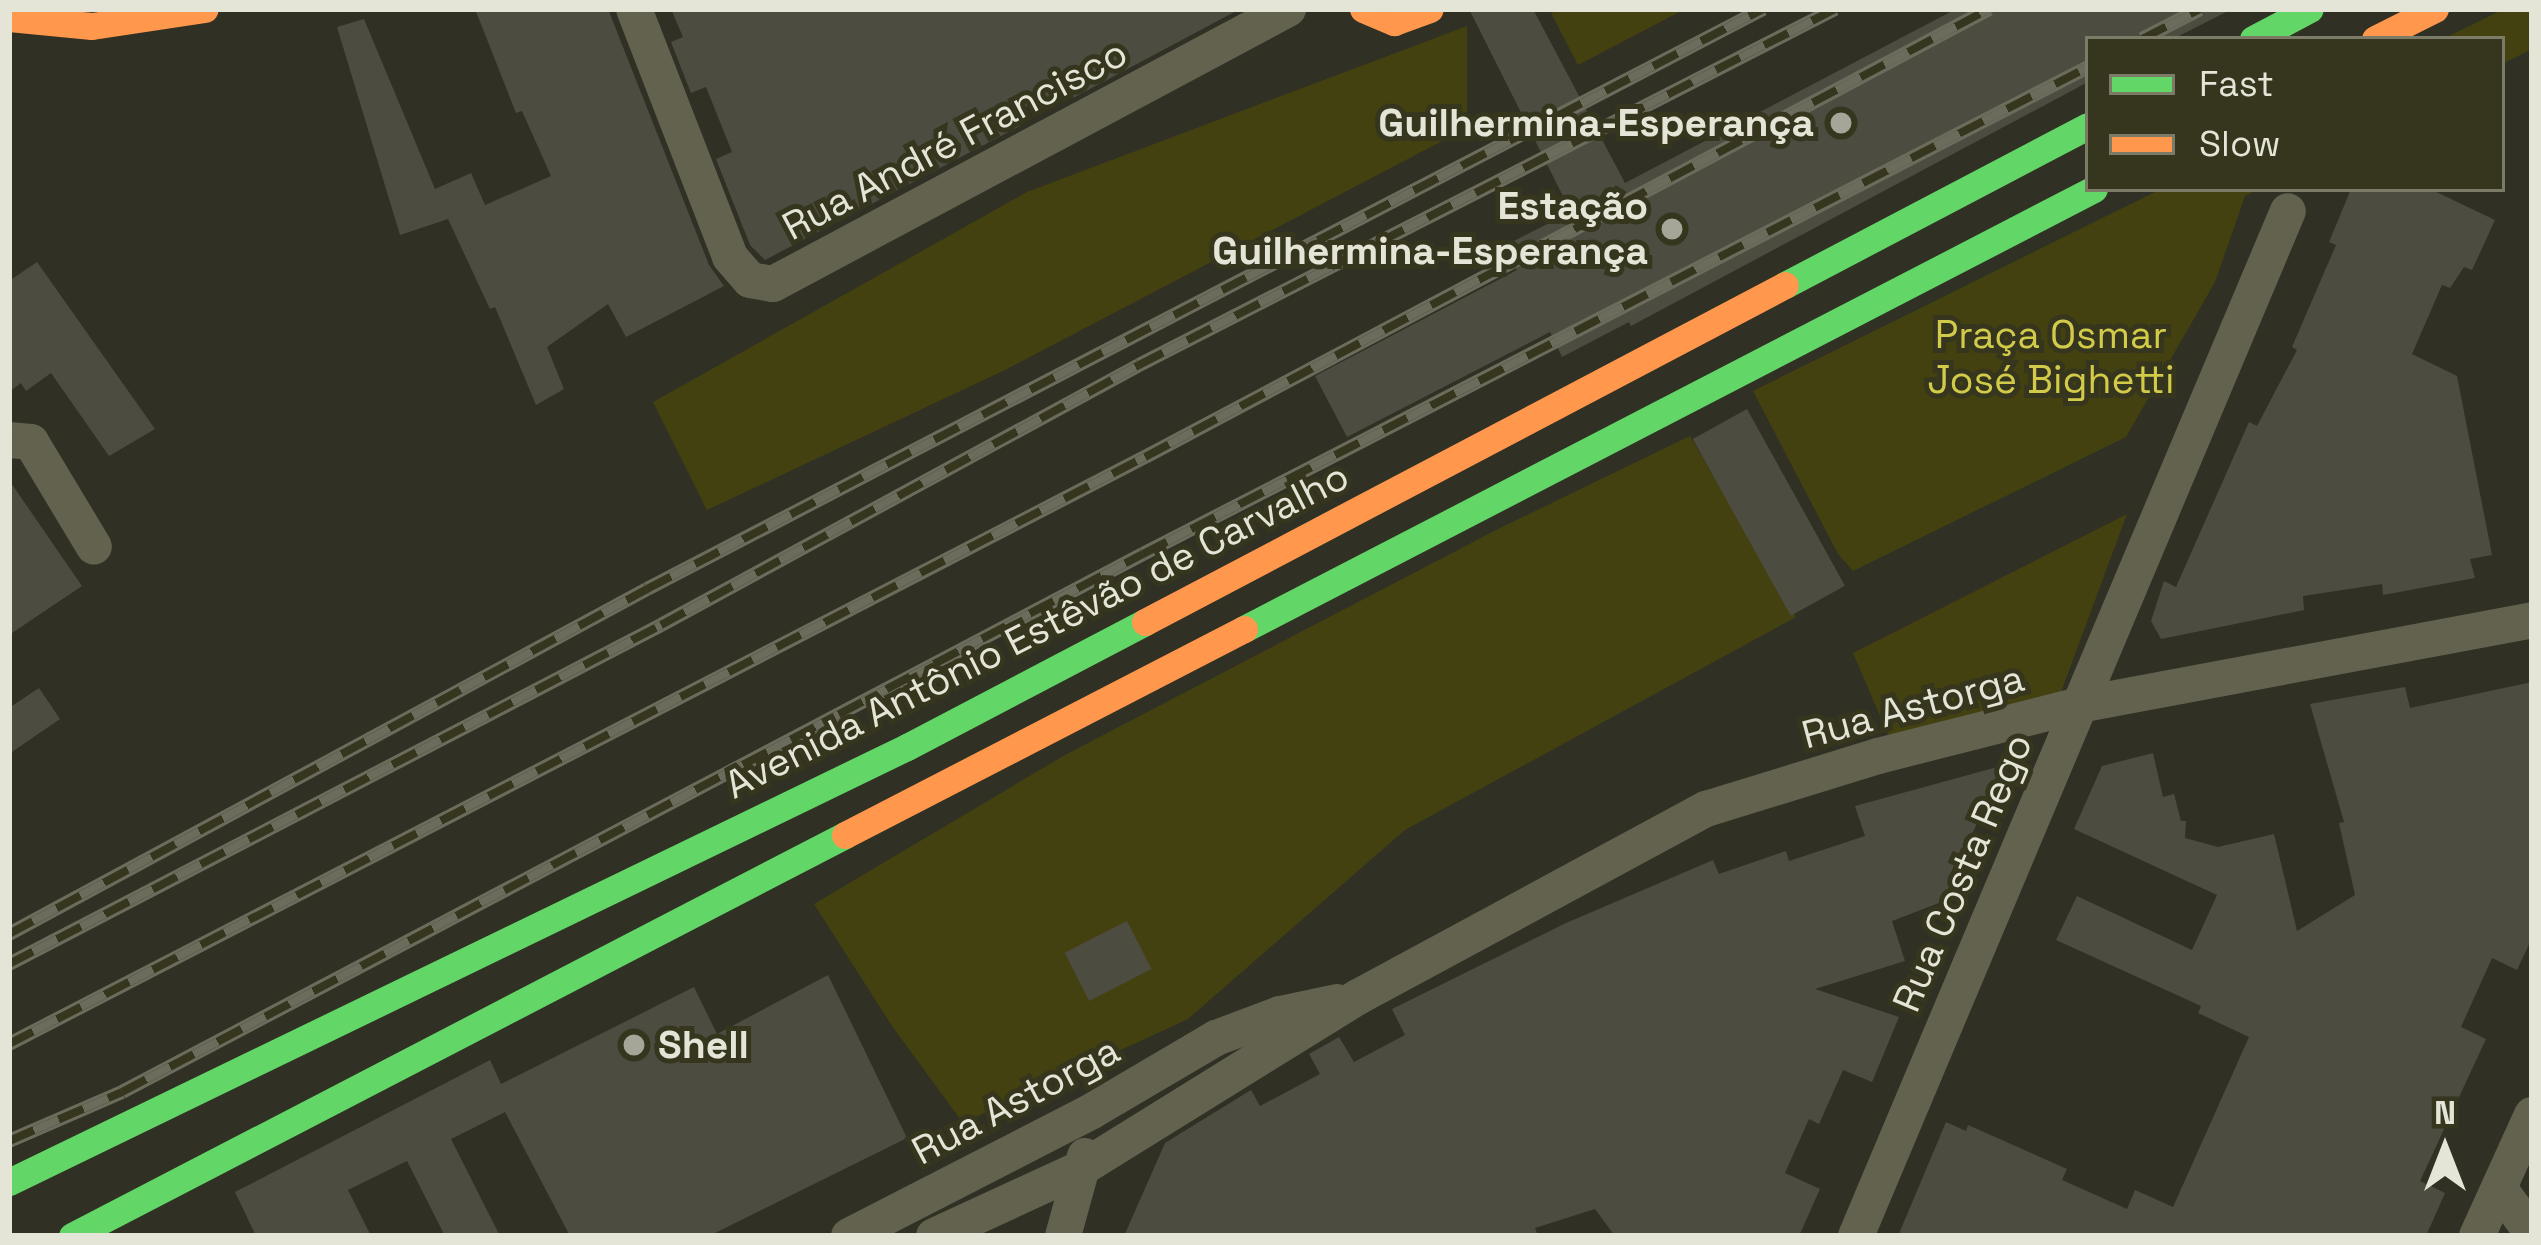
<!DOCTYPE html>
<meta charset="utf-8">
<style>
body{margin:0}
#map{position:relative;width:2541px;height:1245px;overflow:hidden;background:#303024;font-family:"Space Grotesk",sans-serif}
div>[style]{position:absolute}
.green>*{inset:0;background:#444110}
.building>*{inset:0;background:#4c4c41;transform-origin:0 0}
.street>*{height:36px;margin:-18px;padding:0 18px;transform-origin:18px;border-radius:18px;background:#63624f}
.fast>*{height:27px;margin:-13.5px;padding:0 13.5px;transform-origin:13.5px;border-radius:13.5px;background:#63d668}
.slow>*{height:27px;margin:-13.5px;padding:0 13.5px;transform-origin:13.5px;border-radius:13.5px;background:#ff974d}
.rail>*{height:14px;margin-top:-7px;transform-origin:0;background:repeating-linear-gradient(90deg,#36351e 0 27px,#6c6c5d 0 54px);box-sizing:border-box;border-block:3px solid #6c6c5d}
.dots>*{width:33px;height:33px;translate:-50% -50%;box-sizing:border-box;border:6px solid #36351e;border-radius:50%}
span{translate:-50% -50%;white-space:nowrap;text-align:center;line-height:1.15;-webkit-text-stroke:10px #36351e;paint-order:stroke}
.poi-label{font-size:39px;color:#e5e5d7;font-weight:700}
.right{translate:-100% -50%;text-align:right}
.left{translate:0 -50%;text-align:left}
.street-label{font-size:39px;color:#e5e5d7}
.park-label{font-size:39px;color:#d1cb49}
.frame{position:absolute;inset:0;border:12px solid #e5e5d7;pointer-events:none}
.legend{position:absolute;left:2085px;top:36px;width:420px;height:156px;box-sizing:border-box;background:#36351e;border:3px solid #7c7b68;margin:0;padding:15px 21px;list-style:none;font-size:36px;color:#e5e5d7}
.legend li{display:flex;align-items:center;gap:24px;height:60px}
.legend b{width:60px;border:3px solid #7c7b68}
.north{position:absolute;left:2385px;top:1089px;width:120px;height:120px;-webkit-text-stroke:9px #36351e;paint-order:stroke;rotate:0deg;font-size:33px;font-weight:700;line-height:48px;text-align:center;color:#e5e5d7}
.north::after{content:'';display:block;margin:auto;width:42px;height:54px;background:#e5e5d7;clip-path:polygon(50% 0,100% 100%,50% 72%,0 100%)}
</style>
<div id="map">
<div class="green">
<i style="clip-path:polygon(1570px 9px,1685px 9px,1578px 65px,1551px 13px)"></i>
<i style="clip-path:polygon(2504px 9px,2532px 9px,2532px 49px,2502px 64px,2502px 39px,2443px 39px)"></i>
<i style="clip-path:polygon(1467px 26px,1467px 128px,1005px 370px,707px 510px,653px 402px,1027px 192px)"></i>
<i style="clip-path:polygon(2161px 189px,2258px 189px,2245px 196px,2215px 282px,2126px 437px,1853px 571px,1838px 554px,1753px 391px)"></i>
<i style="clip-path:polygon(1690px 436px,1796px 617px,1405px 830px,1188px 1019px,963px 1123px,892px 1026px,814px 904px,1065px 755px,1500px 528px)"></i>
<i style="clip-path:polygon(2127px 514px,2058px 700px,1889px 737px,1853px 653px)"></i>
</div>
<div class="building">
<i style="clip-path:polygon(475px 9px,608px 9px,709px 265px,724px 286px,626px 337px,608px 304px,547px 347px,564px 389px,536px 405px,495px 307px,490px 309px,448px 219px,400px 235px,337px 27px,364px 19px,435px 189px,471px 173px,485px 205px,551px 176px,522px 111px,516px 113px)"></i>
<i style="clip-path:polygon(671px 9px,1240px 9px,1073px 98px,1070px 92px,1014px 111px,1020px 126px,765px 260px,750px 245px,716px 159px,732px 152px,706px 87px,691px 93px,671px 42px,683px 37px)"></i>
<i style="clip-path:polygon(1469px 9px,1533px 9px,1625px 183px,1956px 9px,2232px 9px,2173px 39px,2088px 39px,2088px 82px,1631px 326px,1629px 322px,1562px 357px,1550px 332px,1347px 437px,1315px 376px,1517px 270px,1504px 246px,1571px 212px)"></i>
<i style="clip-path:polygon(2351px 189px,2430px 189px,2495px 220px,2472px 270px,2464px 267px,2450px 288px,2442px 285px,2412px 354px,2457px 376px,2492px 555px,2470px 559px,2475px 578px,2383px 595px,2382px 584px,2303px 596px,2304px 610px,2161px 639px,2151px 621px,2164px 581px,2176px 587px,2249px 422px,2257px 426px,2297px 350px,2292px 347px,2336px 245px,2329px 242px)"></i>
<i style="clip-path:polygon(37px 262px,155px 429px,109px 456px,51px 373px,26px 391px,21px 383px,9px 392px,9px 281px)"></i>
<i style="left:1747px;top:409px;width:202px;height:62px;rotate:61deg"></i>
<i style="clip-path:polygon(9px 480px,82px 586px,9px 635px)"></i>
<i style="clip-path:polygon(2532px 682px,2532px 938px,2517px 970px,2492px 958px,2461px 1027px,2486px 1039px,2420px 1181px,2445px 1193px,2426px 1236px,1898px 1236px,1946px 1122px,1966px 1131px,1968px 1125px,2067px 1169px,2062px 1180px,2127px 1209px,2135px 1190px,2173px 1207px,2249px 1037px,2198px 1013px,2201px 1006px,2056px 940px,2077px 896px,2192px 950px,2217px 895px,2074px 829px,2102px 766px,2153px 753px,2163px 797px,2174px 794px,2181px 821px,2186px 821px,2185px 838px,2218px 847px,2274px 834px,2297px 931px,2355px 895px,2339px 823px,2344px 822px,2310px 704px,2405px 687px,2410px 708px)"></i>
<i style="clip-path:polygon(39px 688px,60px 719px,9px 754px,9px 708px)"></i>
<i style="clip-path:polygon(2001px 766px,1944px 901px,1892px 921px,1905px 961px,1815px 989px,1899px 1017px,1872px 1082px,1843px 1070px,1819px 1124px,1809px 1119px,1785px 1173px,1820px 1189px,1799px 1236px,1615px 1236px,1595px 1209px,1535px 1228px,1538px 1236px,1124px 1236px,1165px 1143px,1251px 1090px,1260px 1106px,1320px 1074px,1309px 1054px,1339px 1037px,1354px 1062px,1405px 1035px,1392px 1009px,1566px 923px,1713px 860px,1719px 874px,1786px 851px,1789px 861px,1865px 836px,1855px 806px)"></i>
<i style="left:1127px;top:921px;width:54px;height:70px;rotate:63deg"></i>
<i style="clip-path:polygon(828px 975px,907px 1138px,709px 1236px,570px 1236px,505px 1112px,451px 1139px,500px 1236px,445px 1236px,407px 1161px,348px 1190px,371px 1236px,256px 1236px,235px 1192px,490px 1060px,501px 1084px,694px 987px,717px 1034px)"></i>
</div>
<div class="street">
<i style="left:634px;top:9px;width:266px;rotate:68.8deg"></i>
<i style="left:730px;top:257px;width:30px;rotate:49deg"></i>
<i style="left:750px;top:280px;width:23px;rotate:10deg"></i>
<i style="left:773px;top:284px;width:584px;rotate:-28.1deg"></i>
<i style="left:9px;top:440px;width:22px;rotate:5deg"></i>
<i style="left:31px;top:442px;width:122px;rotate:59deg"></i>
<i style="left:2499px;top:1188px;width:56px;rotate:53.7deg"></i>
<i style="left:849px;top:1236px;width:273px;rotate:-27.2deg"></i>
<i style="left:1092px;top:1111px;width:144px;rotate:-30.5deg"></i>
<i style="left:1216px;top:1038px;width:68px;rotate:-20.6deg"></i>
<i style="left:1280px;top:1014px;width:58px;rotate:-11.9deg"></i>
<i style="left:934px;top:1236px;width:163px;rotate:-24.7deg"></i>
<i style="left:1082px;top:1168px;width:325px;rotate:-31.8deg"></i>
<i style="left:1358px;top:997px;width:396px;rotate:-28.4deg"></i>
<i style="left:1706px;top:809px;width:180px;rotate:-17.1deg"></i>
<i style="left:1878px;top:756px;width:207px;rotate:-14.2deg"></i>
<i style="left:2079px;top:705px;width:461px;rotate:-10.6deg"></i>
<i style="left:1063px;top:1236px;width:83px;rotate:-74.6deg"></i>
<i style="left:1856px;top:1236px;width:1112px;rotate:-67.15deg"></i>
<i style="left:2477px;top:1236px;width:133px;rotate:-65.6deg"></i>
</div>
<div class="fast">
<i style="left:2253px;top:39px;width:64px;rotate:-27.8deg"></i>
<i style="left:1785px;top:285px;width:342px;rotate:-27.7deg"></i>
<i style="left:1244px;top:629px;width:957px;rotate:-27.37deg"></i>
<i style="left:9px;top:1182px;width:998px;rotate:-25.85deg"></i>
<i style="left:907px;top:747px;width:269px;rotate:-27.7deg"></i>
<i style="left:72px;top:1236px;width:871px;rotate:-27.42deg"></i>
</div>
<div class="slow">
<i style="left:1363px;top:9px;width:34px;rotate:23deg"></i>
<i style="left:1394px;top:22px;width:38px;rotate:-20deg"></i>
<i style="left:9px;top:18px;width:83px;rotate:5.5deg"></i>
<i style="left:92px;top:26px;width:114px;rotate:-8.6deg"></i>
<i style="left:2375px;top:39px;width:67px;rotate:-26.6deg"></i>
<i style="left:1145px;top:622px;width:723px;rotate:-27.77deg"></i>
<i style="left:845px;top:835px;width:449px;rotate:-27.3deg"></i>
</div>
<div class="rail">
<i style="left:2142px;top:39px;width:65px;rotate:-27.3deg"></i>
<i style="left:9px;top:934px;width:725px;rotate:-28.4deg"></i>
<i style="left:647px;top:589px;width:1258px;rotate:-27.46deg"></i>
<i style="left:9px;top:964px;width:735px;rotate:-27.47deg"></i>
<i style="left:661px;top:625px;width:544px;rotate:-28.54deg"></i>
<i style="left:1139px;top:365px;width:782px;rotate:-27.09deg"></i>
<i style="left:9px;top:1044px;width:1279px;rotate:-27.33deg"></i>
<i style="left:1145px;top:457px;width:956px;rotate:-27.96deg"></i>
<i style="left:9px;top:1141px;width:123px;rotate:-23.4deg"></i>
<i style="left:122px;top:1092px;width:1154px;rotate:-27.79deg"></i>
<i style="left:1143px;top:554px;width:1063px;rotate:-27.26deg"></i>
</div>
<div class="dots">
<i style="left:1841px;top:123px;background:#a6a698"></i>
<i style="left:1672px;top:229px;background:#a6a698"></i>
<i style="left:634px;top:1045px;background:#a6a698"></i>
</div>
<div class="poi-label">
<span class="right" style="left:1814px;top:123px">Guilhermina-Esperança</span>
<span class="right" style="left:1648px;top:229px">Estação<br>Guilhermina-Esperança</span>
<span class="left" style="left:658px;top:1045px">Shell</span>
</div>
<div class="street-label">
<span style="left:955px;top:140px;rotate:-28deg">Rua André Francisco</span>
<span style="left:1037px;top:631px;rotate:-27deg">Avenida Antônio Estêvão de Carvalho</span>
<span style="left:1913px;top:707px;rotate:-15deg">Rua Astorga</span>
<span style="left:1963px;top:873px;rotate:-67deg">Rua Costa Rego</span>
<span style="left:1016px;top:1101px;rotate:-28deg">Rua Astorga</span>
</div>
<div class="park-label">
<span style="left:2051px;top:358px">Praça Osmar<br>José Bighetti</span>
</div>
<div class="frame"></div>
<ul class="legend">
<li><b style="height:15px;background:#63d668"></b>Fast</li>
<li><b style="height:15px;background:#ff974d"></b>Slow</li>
</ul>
<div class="north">N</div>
</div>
